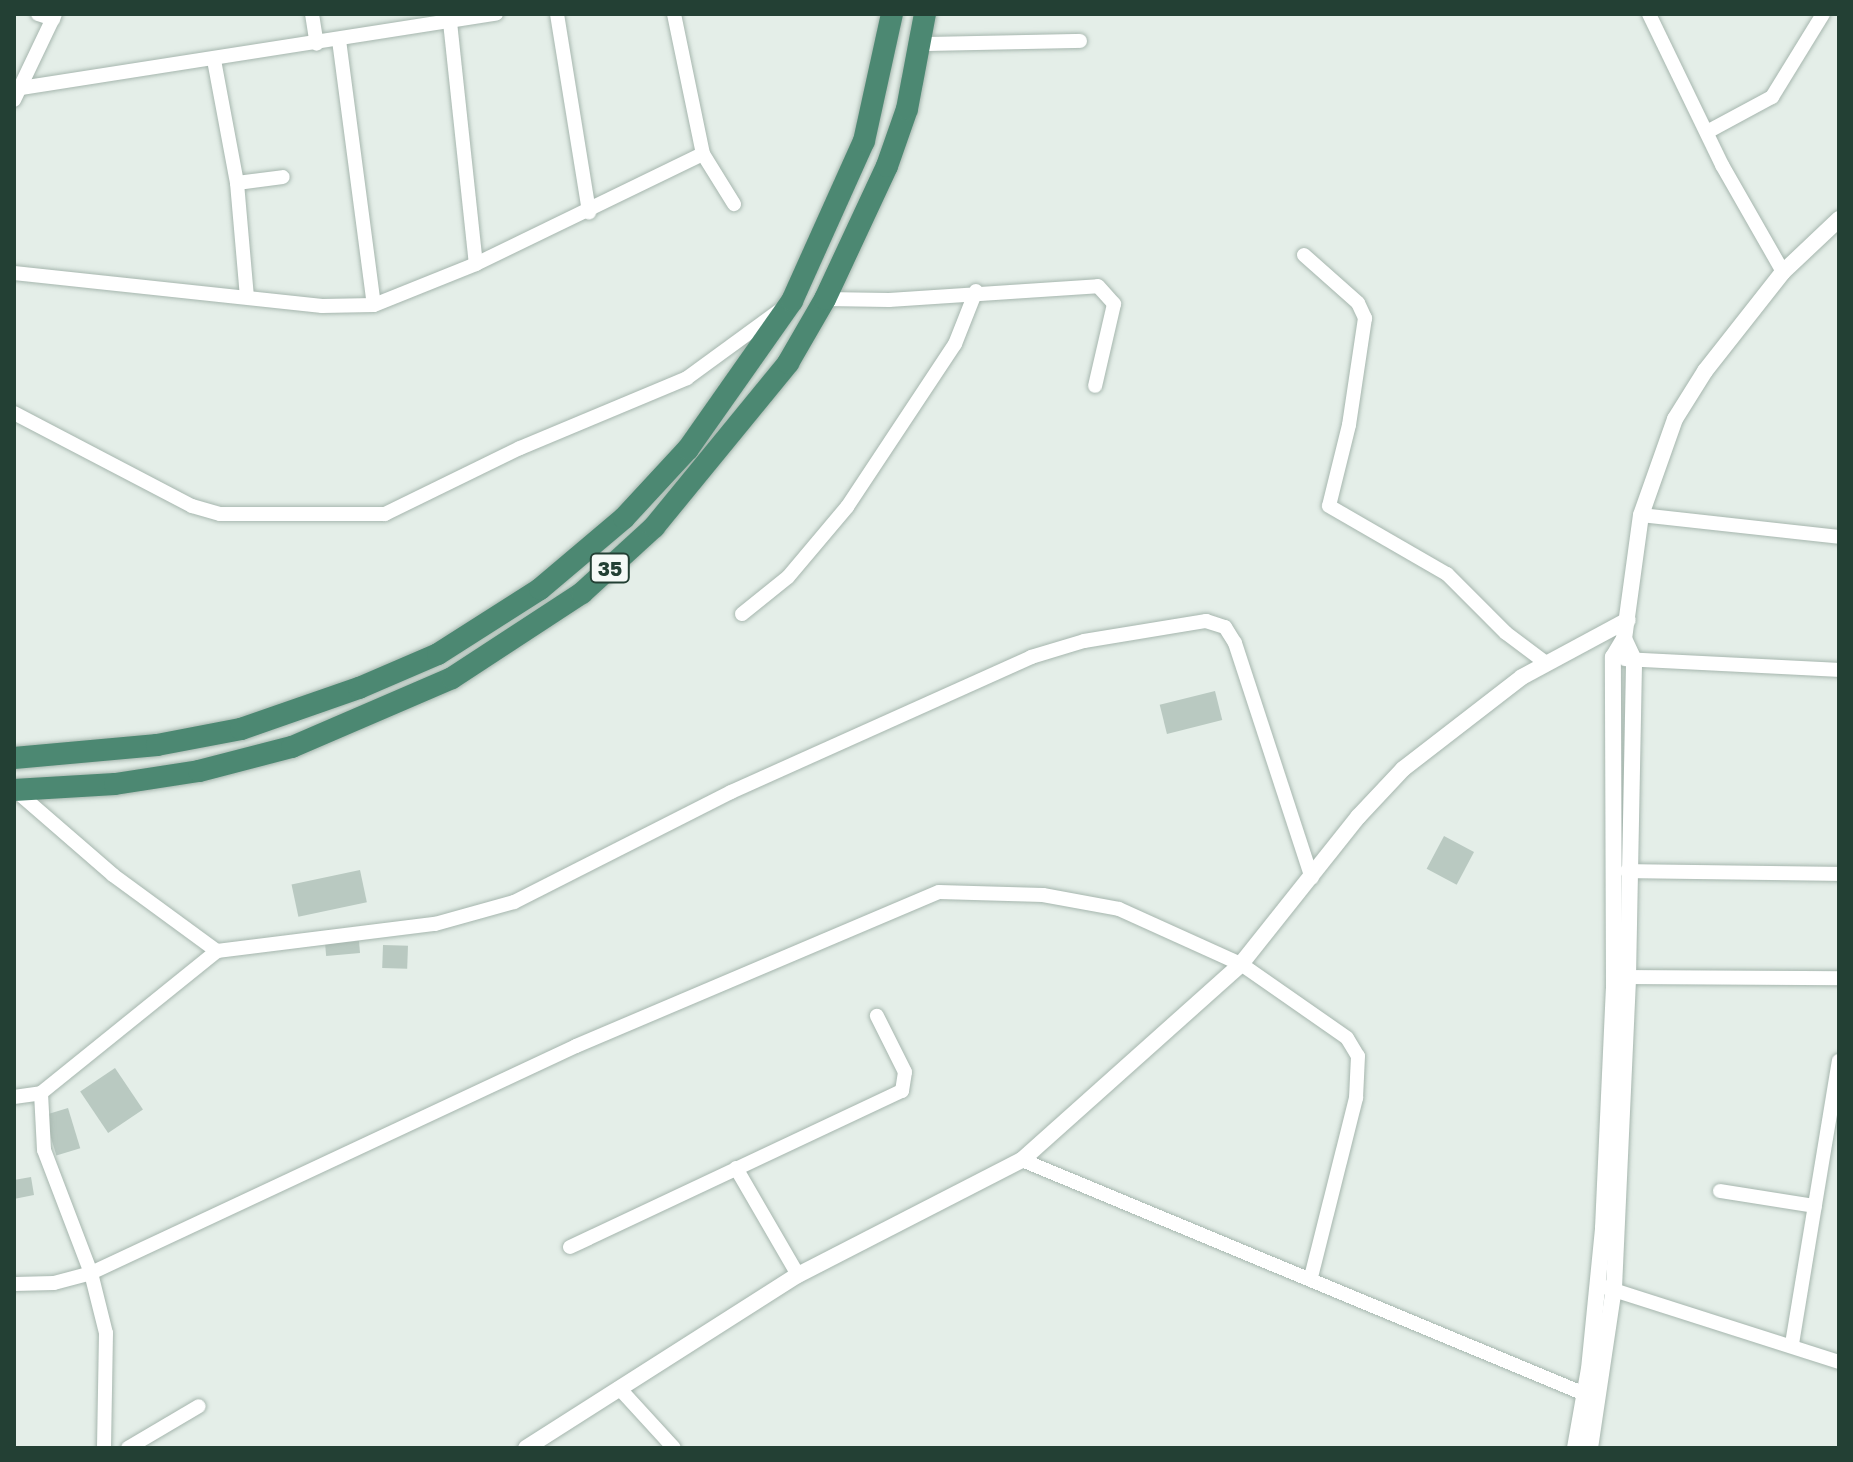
<!DOCTYPE html>
<style>
body{margin:0}
#map{position:relative;width:1853px;height:1462px;overflow:hidden;background:#e4eee8;font-family:"Golos Text",sans-serif}
div>[style]{position:absolute}
.building>*{inset:0;background:#b9c9c1;transform-origin:0 0}
.roads{filter:drop-shadow(0 0 2px #a6b6ae) drop-shadow(0 0 2px #a6b6ae)}
.minor>*{height:14px;margin:-7px;padding:0 7px;transform-origin:7px;border-radius:7px;background:#fff}
.tertiary>*{height:16px;margin:-8px;padding:0 8px;transform-origin:8px;border-radius:8px;background:#fff}
.trunk>*{height:22px;margin:-11px;padding:0 11px;transform-origin:11px;border-radius:11px;background:#4c8872}
span{translate:-50% -50%;white-space:nowrap;text-align:center;line-height:1.15;-webkit-text-stroke:8px #f5faf7;paint-order:stroke}
.shield-label span{padding:2px 6px;background:#f5faf7;border:2px solid;border-radius:6px;-webkit-text-stroke-width:0}
.shield-label{font-size:20px;color:#234034;font-weight:700}
.frame{position:absolute;inset:0;border:16px solid #234034;pointer-events:none}
</style>
<div id="map">
<div class="building">
<i style="left:1215px;top:691px;width:30px;height:57px;rotate:76deg"></i>
<i style="left:1444px;top:836px;width:34px;height:37px;rotate:28deg"></i>
<i style="left:360px;top:870px;width:33px;height:70px;rotate:78deg"></i>
<i style="left:359px;top:941px;width:12px;height:34px;rotate:85deg"></i>
<i style="left:383px;top:945px;width:25px;height:23px;rotate:2deg"></i>
<i style="left:115px;top:1068px;width:50px;height:42px;rotate:56deg"></i>
<i style="left:68px;top:1108px;width:42px;height:25px;rotate:73deg"></i>
<i style="clip-path:polygon(31px 1177px,34px 1195px,14px 1199px,14px 1180px)"></i>
</div>
<div class="roads">
<div class="minor">
<i style="left:38px;top:14px;width:16px;rotate:18deg"></i>
<i style="left:312px;top:14px;width:30px;rotate:81deg"></i>
<i style="left:557px;top:14px;width:201px;rotate:80.8deg"></i>
<i style="left:674px;top:14px;width:143px;rotate:78.3deg"></i>
<i style="left:703px;top:154px;width:59px;rotate:58.2deg"></i>
<i style="left:1649px;top:14px;width:168px;rotate:64.2deg"></i>
<i style="left:1722px;top:165px;width:123px;rotate:60.3deg"></i>
<i style="left:450px;top:22px;width:243px;rotate:83.9deg"></i>
<i style="left:339px;top:40px;width:267px;rotate:82.5deg"></i>
<i style="left:922px;top:44px;width:158px;rotate:-1.1deg"></i>
<i style="left:214px;top:60px;width:125px;rotate:79.4deg"></i>
<i style="left:237px;top:183px;width:114px;rotate:85deg"></i>
<i style="left:21px;top:88px;width:481px;rotate:-8.9deg"></i>
<i style="left:14px;top:100px;width:95px;rotate:-64.5deg"></i>
<i style="left:1707px;top:132px;width:74px;rotate:-28.3deg"></i>
<i style="left:1772px;top:97px;width:97px;rotate:-58.4deg"></i>
<i style="left:237px;top:183px;width:46px;rotate:-7.4deg"></i>
<i style="left:1304px;top:255px;width:72px;rotate:41.6deg"></i>
<i style="left:1358px;top:303px;width:17px;rotate:65deg"></i>
<i style="left:1365px;top:318px;width:108px;rotate:98.5deg"></i>
<i style="left:1349px;top:425px;width:83px;rotate:103.9deg"></i>
<i style="left:1329px;top:506px;width:136px;rotate:30deg"></i>
<i style="left:1447px;top:574px;width:83px;rotate:45deg"></i>
<i style="left:1506px;top:633px;width:50px;rotate:36.9deg"></i>
<i style="left:14px;top:273px;width:310px;rotate:6.1deg"></i>
<i style="left:322px;top:306px;width:52px;rotate:-1.1deg"></i>
<i style="left:374px;top:305px;width:110px;rotate:-21.9deg"></i>
<i style="left:476px;top:264px;width:252px;rotate:-25.9deg"></i>
<i style="left:825px;top:299px;width:64px;rotate:0.9deg"></i>
<i style="left:889px;top:300px;width:209px;rotate:-3.8deg"></i>
<i style="left:1098px;top:286px;width:24px;rotate:48deg"></i>
<i style="left:1114px;top:304px;width:84px;rotate:103deg"></i>
<i style="left:14px;top:413px;width:201px;rotate:27.6deg"></i>
<i style="left:192px;top:506px;width:29px;rotate:16deg"></i>
<i style="left:220px;top:514px;width:165px"></i>
<i style="left:385px;top:514px;width:150px;rotate:-26.1deg"></i>
<i style="left:520px;top:448px;width:181px;rotate:-22.7deg"></i>
<i style="left:687px;top:378px;width:114px;rotate:-36.1deg"></i>
<i style="left:1641px;top:515px;width:199px;rotate:6.3deg"></i>
<i style="left:742px;top:614px;width:59px;rotate:-38.8deg"></i>
<i style="left:788px;top:577px;width:92px;rotate:-49.9deg"></i>
<i style="left:847px;top:507px;width:196px;rotate:-56.5deg"></i>
<i style="left:955px;top:344px;width:57px;rotate:-68.4deg"></i>
<i style="left:1625px;top:659px;width:214px;rotate:2.9deg"></i>
<i style="left:15px;top:790px;width:130px;rotate:40.9deg"></i>
<i style="left:113px;top:875px;width:129px;rotate:36.2deg"></i>
<i style="left:1627px;top:871px;width:212px;rotate:0.8deg"></i>
<i style="left:1628px;top:977px;width:211px;rotate:0.3deg"></i>
<i style="left:41px;top:1093px;width:57px;rotate:87deg"></i>
<i style="left:44px;top:1150px;width:132px;rotate:69.1deg"></i>
<i style="left:91px;top:1273px;width:62px;rotate:76deg"></i>
<i style="left:106px;top:1333px;width:115px;rotate:91deg"></i>
<i style="left:14px;top:1097px;width:27px;rotate:-8deg"></i>
<i style="left:41px;top:1093px;width:226px;rotate:-38.9deg"></i>
<i style="left:217px;top:951px;width:220px;rotate:-7.1deg"></i>
<i style="left:435px;top:924px;width:82px;rotate:-15.6deg"></i>
<i style="left:514px;top:902px;width:243px;rotate:-26.9deg"></i>
<i style="left:731px;top:792px;width:329px;rotate:-24.2deg"></i>
<i style="left:1031px;top:657px;width:55px;rotate:-16.8deg"></i>
<i style="left:1084px;top:641px;width:124px;rotate:-9.3deg"></i>
<i style="left:1206px;top:621px;width:20px;rotate:18deg"></i>
<i style="left:1225px;top:627px;width:19px;rotate:58deg"></i>
<i style="left:1235px;top:643px;width:247px;rotate:71.9deg"></i>
<i style="left:1022px;top:1160px;width:617px;rotate:22.58deg"></i>
<i style="left:736px;top:1168px;width:124px;rotate:59.9deg"></i>
<i style="left:1720px;top:1191px;width:96px;rotate:9deg"></i>
<i style="left:570px;top:1247px;width:367px;rotate:-25.2deg"></i>
<i style="left:902px;top:1091px;width:19px;rotate:-81deg"></i>
<i style="left:905px;top:1072px;width:63px;rotate:-116.6deg"></i>
<i style="left:14px;top:1284px;width:40px;rotate:-1.4deg"></i>
<i style="left:54px;top:1283px;width:38px;rotate:-15deg"></i>
<i style="left:91px;top:1273px;width:535px;rotate:-25.08deg"></i>
<i style="left:576px;top:1046px;width:394px;rotate:-23deg"></i>
<i style="left:939px;top:892px;width:104px;rotate:1.7deg"></i>
<i style="left:1043px;top:895px;width:77px;rotate:10.4deg"></i>
<i style="left:1119px;top:909px;width:134px;rotate:24.3deg"></i>
<i style="left:1241px;top:964px;width:129px;rotate:34.9deg"></i>
<i style="left:1347px;top:1038px;width:21px;rotate:59deg"></i>
<i style="left:1358px;top:1056px;width:42px;rotate:92.7deg"></i>
<i style="left:1356px;top:1098px;width:185px;rotate:104.1deg"></i>
<i style="left:1598px;top:1285px;width:253px;rotate:17.7deg"></i>
<i style="left:1792px;top:1344px;width:287px;rotate:-80.6deg"></i>
<i style="left:619px;top:1388px;width:81px;rotate:47.5deg"></i>
<i style="left:128px;top:1448px;width:82px;rotate:-30.6deg"></i>
</div>
<div class="tertiary">
<i style="left:526px;top:1448px;width:322px;rotate:-32.5deg"></i>
<i style="left:798px;top:1275px;width:252px;rotate:-27.2deg"></i>
<i style="left:1022px;top:1160px;width:294px;rotate:-41.8deg"></i>
<i style="left:1241px;top:964px;width:188px;rotate:-51.5deg"></i>
<i style="left:1358px;top:817px;width:66px;rotate:-46.8deg"></i>
<i style="left:1403px;top:769px;width:150px;rotate:-37.7deg"></i>
<i style="left:1522px;top:677px;width:120px;rotate:-28.3deg"></i>
<i style="left:1575px;top:1448px;width:80px;rotate:-80deg"></i>
<i style="left:1589px;top:1369px;width:142px;rotate:-84.3deg"></i>
<i style="left:1603px;top:1228px;width:239px;rotate:-87.4deg"></i>
<i style="left:1614px;top:989px;width:332px;rotate:-90.2deg"></i>
<i style="left:1613px;top:657px;width:21px;rotate:-59deg"></i>
<i style="left:1624px;top:639px;width:125px;rotate:-82.2deg"></i>
<i style="left:1641px;top:515px;width:102px;rotate:-70.5deg"></i>
<i style="left:1675px;top:419px;width:57px;rotate:-58deg"></i>
<i style="left:1705px;top:371px;width:126px;rotate:-51.8deg"></i>
<i style="left:1783px;top:272px;width:77px;rotate:-43.4deg"></i>
<i style="left:1590px;top:1448px;width:162px;rotate:-81.5deg"></i>
<i style="left:1614px;top:1288px;width:311px;rotate:-87.4deg"></i>
<i style="left:1628px;top:977px;width:317px;rotate:-88.9deg"></i>
<i style="left:1634px;top:660px;width:23px;rotate:-115deg"></i>
</div>
<div class="trunk">
<i style="left:14px;top:758px;width:144px;rotate:-5.2deg"></i>
<i style="left:157px;top:745px;width:86px;rotate:-10.8deg"></i>
<i style="left:241px;top:729px;width:125px;rotate:-19.2deg"></i>
<i style="left:359px;top:688px;width:86px;rotate:-23.3deg"></i>
<i style="left:438px;top:654px;width:121px;rotate:-32.5deg"></i>
<i style="left:540px;top:589px;width:110px;rotate:-40.2deg"></i>
<i style="left:624px;top:518px;width:94px;rotate:-47.2deg"></i>
<i style="left:688px;top:449px;width:181px;rotate:-54.9deg"></i>
<i style="left:792px;top:301px;width:175px;rotate:-65.8deg"></i>
<i style="left:864px;top:141px;width:130px;rotate:-77.6deg"></i>
<i style="left:14px;top:790px;width:101px;rotate:-3.4deg"></i>
<i style="left:115px;top:784px;width:85px;rotate:-8.8deg"></i>
<i style="left:199px;top:771px;width:96px;rotate:-14.5deg"></i>
<i style="left:292px;top:747px;width:174px;rotate:-23.3deg"></i>
<i style="left:452px;top:678px;width:155px;rotate:-33.2deg"></i>
<i style="left:582px;top:593px;width:98px;rotate:-42.5deg"></i>
<i style="left:654px;top:527px;width:212px;rotate:-50.7deg"></i>
<i style="left:788px;top:363px;width:74px;rotate:-60deg"></i>
<i style="left:825px;top:299px;width:147px;rotate:-65deg"></i>
<i style="left:887px;top:166px;width:60px;rotate:-70.7deg"></i>
<i style="left:907px;top:109px;width:97px;rotate:-79.3deg"></i>
</div>
</div>
<div class="shield-label">
<span style="left:610px;top:568px">35</span>
</div>
<div class="frame"></div>
</div>
